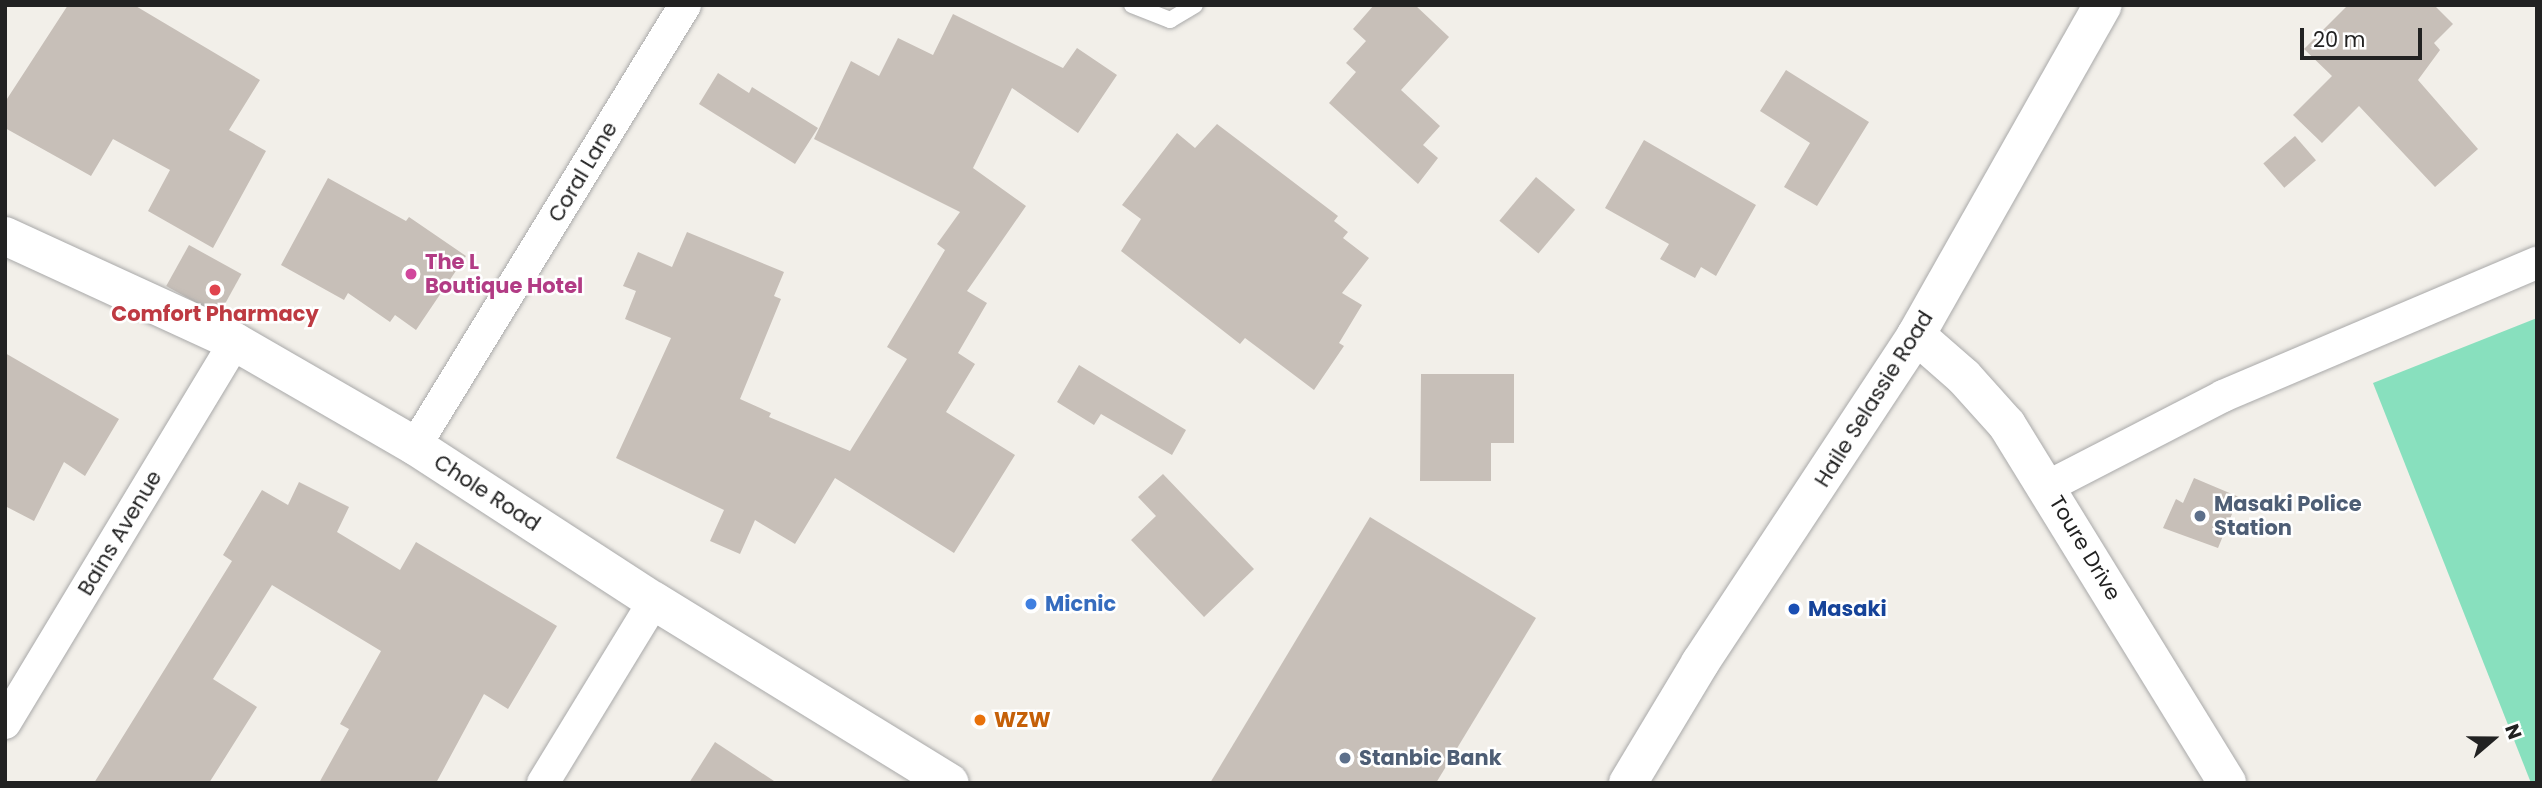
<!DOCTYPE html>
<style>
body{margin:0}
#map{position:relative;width:2542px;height:788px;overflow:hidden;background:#f2efe9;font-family:Poppins,sans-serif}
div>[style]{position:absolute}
.pitch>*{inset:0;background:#88e0be}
.building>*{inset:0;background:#c7bfb8;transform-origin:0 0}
.roads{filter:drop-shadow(0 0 2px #a9a9a9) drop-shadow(0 0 2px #a9a9a9)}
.service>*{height:16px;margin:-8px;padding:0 8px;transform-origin:8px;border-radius:8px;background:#fff}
.minor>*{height:32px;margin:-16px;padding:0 16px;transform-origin:16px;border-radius:16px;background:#fff}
.tertiary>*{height:38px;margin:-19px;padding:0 19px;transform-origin:19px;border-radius:19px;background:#fff}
.dots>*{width:19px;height:19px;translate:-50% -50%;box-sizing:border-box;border:4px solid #fff;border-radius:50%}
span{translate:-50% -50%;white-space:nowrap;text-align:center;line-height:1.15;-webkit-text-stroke:5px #fff;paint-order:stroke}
.street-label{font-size:21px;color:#222}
.hotel-label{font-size:21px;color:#b23c85;font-weight:700}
.left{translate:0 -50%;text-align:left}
.health-label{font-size:21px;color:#be3a42;font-weight:700}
.service-label{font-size:21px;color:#4e5e75;font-weight:700}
.shop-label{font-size:21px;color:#366cbe;font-weight:700}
.transit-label{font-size:21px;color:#164399;font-weight:700}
.food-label{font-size:21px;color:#c56008;font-weight:700}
.frame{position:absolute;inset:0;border:7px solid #222;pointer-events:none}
.north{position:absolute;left:2458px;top:704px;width:70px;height:70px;-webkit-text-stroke:5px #fff;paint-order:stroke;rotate:70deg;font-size:19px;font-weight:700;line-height:28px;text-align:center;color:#222}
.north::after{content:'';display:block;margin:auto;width:24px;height:32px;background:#222;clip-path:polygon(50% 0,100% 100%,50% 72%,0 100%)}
.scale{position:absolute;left:2300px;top:28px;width:122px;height:32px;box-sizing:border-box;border:4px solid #222;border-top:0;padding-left:9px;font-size:21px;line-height:24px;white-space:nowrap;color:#222;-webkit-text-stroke:5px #fff;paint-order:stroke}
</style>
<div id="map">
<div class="pitch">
<i style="clip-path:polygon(2537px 318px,2537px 783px,2531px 783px,2373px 383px)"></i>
</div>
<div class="building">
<i style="clip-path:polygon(68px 5px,134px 5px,260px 80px,229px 130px,266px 151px,213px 248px,148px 211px,170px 170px,113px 139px,91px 176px,5px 128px,5px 102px)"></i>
<i style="clip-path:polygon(1374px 5px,1415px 5px,1449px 37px,1401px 90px,1440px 126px,1423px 145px,1438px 158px,1418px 184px,1329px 103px,1356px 72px,1346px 63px,1366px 41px,1353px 29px)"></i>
<i style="clip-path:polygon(2348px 5px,2434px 5px,2453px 24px,2434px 43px,2440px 50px,2418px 80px,2478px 149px,2435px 187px,2359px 106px,2322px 143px,2293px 115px,2332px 76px,2304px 49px)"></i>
<i style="clip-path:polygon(953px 14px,1063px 68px,1077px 48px,1117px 75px,1078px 133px,1012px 88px,973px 168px,1026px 206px,967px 291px,987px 303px,958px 353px,975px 364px,946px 412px,1015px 455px,954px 553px,835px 478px,795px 544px,755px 520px,740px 554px,710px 541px,724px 510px,616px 458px,671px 338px,625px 319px,636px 291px,623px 286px,638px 252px,672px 267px,687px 232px,784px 272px,774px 296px,781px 299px,740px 399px,771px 413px,769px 417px,850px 451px,907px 359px,887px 347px,945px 250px,937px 244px,960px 212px,814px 139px,851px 61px,879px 76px,898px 38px,933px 55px)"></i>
<i style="clip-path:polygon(1786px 70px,1869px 122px,1817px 206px,1784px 187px,1810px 143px,1760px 111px)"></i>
<i style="clip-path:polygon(718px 73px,749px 93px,752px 87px,818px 128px,795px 164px,699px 104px)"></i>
<i style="clip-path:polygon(1217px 124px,1338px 216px,1334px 221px,1348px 232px,1343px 238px,1369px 258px,1342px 293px,1362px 305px,1339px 343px,1344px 346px,1314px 390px,1245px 338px,1240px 344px,1121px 251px,1141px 219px,1122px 205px,1177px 133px,1195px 148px)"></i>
<i style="left:2295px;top:136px;width:32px;height:42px;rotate:49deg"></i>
<i style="clip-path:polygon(1644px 140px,1756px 205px,1716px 276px,1701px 267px,1695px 278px,1660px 259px,1669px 244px,1605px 208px)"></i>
<i style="left:1536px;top:177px;width:51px;height:57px;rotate:40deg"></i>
<i style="clip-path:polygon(328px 178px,406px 221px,409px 217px,466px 256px,416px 330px,395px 315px,390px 322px,348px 293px,344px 300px,281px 265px)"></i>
<i style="left:189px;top:245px;width:60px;height:47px;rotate:29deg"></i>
<i style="clip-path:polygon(5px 353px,119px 419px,85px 476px,64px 462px,34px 521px,5px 506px)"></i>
<i style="clip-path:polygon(1079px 365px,1186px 430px,1172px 455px,1101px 414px,1094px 425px,1057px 402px)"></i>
<i style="clip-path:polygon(1421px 374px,1514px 374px,1514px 443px,1491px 443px,1491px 481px,1420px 481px)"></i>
<i style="clip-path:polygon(1163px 474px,1254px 569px,1204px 617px,1131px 540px,1156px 516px,1138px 497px)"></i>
<i style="clip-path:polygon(2194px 478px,2239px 497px,2218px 548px,2163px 528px,2176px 499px,2183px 503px)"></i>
<i style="clip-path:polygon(299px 482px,349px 507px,337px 532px,400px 570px,416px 542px,557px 626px,508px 709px,484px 694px,436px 783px,319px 783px,349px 729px,340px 724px,381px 651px,272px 585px,213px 679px,257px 707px,209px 783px,94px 783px,232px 561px,223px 555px,262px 490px,288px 505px)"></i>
<i style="clip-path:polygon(1370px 517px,1536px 618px,1436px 783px,1210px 783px)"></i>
<i style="clip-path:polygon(715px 742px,777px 783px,689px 783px)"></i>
</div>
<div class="roads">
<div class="service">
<i style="left:1132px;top:5px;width:41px;rotate:21.5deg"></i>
<i style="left:1170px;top:20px;width:29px;rotate:-31deg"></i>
</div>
<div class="minor">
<i style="left:415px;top:446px;width:517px;rotate:-58.52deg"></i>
<i style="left:2047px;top:487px;width:198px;rotate:-27.3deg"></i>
<i style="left:2223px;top:396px;width:341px;rotate:-23deg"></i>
<i style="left:5px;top:723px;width:445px;rotate:-58.9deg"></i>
<i style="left:543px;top:783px;width:213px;rotate:-58.6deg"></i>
</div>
<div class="tertiary">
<i style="left:5px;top:236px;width:253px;rotate:24.7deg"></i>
<i style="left:235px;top:342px;width:208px;rotate:30deg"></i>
<i style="left:415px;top:446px;width:285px;rotate:33deg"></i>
<i style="left:654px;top:601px;width:347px;rotate:31.6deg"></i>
<i style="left:1916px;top:335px;width:64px;rotate:41.2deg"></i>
<i style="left:1964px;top:377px;width:64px;rotate:48.1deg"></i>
<i style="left:2007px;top:425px;width:420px;rotate:58.4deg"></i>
<i style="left:1628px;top:783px;width:140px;rotate:-59deg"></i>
<i style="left:1700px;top:663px;width:393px;rotate:-56.6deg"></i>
<i style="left:1916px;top:335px;width:379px;rotate:-60.5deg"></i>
</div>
</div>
<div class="dots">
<i style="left:411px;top:274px;background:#d1479c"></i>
<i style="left:215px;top:290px;background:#e0444e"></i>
<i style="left:2200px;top:516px;background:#5c6f8a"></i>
<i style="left:1031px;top:604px;background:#3f7fe0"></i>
<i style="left:1794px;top:609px;background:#1a4fb4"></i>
<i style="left:980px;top:720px;background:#e8710a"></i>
<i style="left:1345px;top:758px;background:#5c6f8a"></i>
</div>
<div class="street-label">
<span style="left:583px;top:172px;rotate:-59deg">Coral Lane</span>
<span style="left:1874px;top:399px;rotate:-58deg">Haile Selassie Road</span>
<span style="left:487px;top:493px;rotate:33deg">Chole Road</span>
<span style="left:120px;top:533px;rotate:-59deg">Bains Avenue</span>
<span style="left:2085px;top:548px;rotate:59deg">Toure Drive</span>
</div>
<div class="hotel-label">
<span class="left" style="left:425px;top:274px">The L<br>Boutique Hotel</span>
</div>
<div class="health-label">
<span style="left:215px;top:314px">Comfort Pharmacy</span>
</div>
<div class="service-label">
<span class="left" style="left:2214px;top:516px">Masaki Police<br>Station</span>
<span class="left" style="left:1359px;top:758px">Stanbic Bank</span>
</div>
<div class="shop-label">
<span class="left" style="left:1045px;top:604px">Micnic</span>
</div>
<div class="transit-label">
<span class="left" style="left:1808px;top:609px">Masaki</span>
</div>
<div class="food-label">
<span class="left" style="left:994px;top:720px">WZW</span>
</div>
<div class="frame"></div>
<div class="north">N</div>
<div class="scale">20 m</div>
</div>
